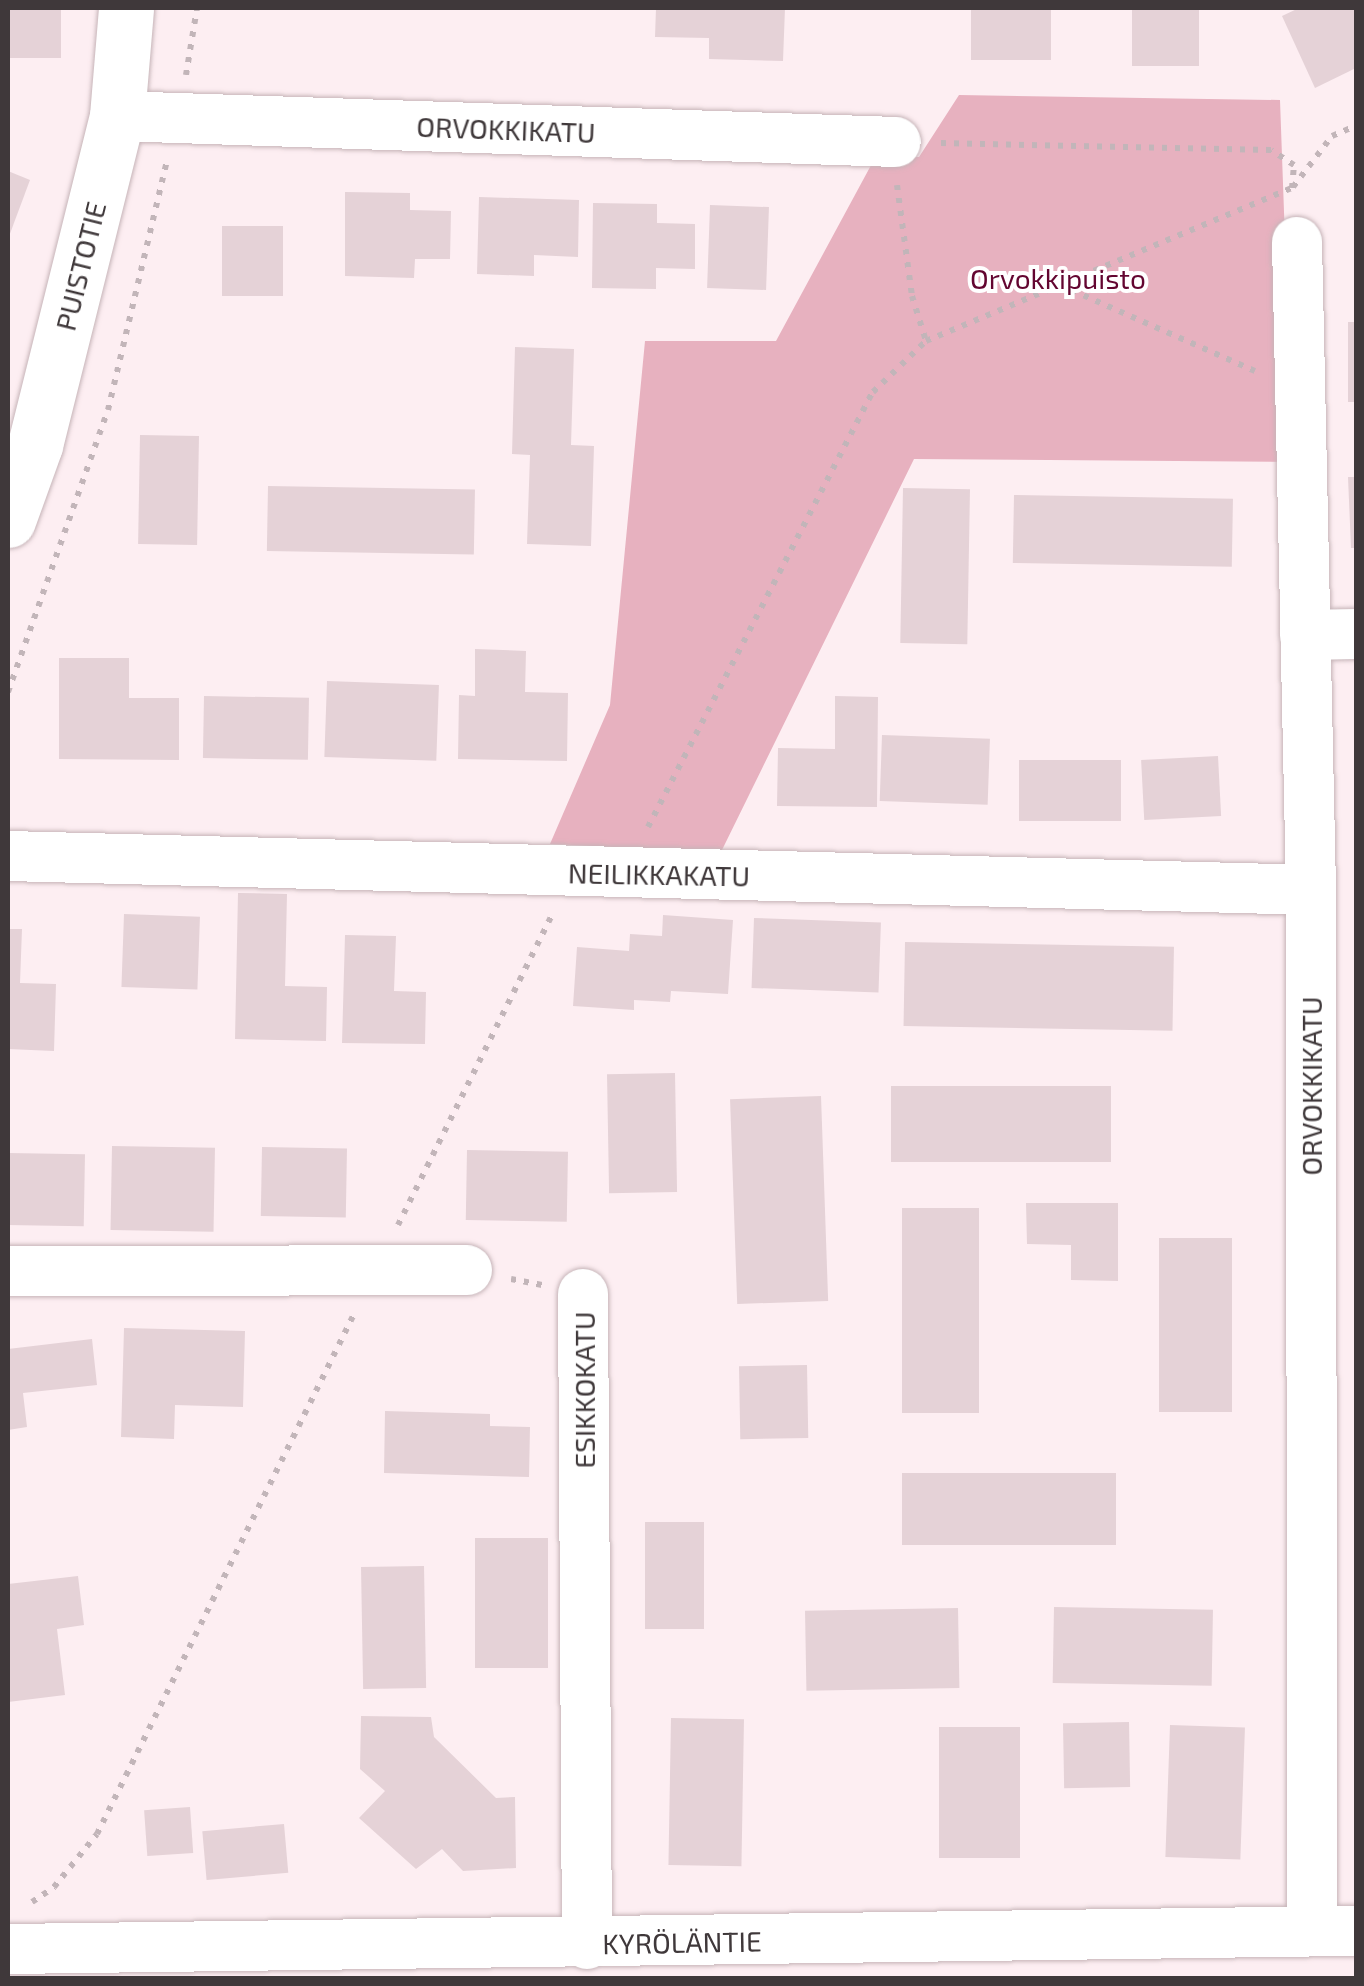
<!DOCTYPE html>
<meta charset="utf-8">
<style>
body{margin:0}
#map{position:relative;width:1364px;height:1986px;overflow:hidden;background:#fdeef2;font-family:"Exo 2",sans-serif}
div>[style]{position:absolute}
.green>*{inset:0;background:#e7b1bf}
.building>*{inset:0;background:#e5d2d7;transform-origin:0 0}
.path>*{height:6px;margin-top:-3px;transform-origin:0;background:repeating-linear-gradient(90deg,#c2b5b9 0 5px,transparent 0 13px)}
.roads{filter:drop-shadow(0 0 2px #c6b4b8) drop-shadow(0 0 2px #c6b4b8)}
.street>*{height:50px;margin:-25px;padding:0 25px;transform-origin:25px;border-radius:25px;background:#fff}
.secondary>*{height:55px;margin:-27.5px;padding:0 27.5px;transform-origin:27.5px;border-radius:27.5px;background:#fff}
span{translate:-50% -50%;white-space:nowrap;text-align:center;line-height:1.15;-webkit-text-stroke:8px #fff;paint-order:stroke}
.street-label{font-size:28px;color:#3f383a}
.park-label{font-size:28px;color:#630530}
.frame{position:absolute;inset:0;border:10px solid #3f383a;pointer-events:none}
</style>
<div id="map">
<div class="green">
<i style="clip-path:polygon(959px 95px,1280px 100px,1293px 462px,914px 459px,721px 852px,550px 844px,610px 705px,645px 341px,776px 341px,876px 156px,919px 157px)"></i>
</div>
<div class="building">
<i style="left:8px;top:8px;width:53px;height:50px"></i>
<i style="clip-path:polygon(656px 8px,785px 8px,783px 61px,709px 59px,709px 38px,655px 37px)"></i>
<i style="left:971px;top:8px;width:80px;height:52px"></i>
<i style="left:1132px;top:8px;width:67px;height:58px"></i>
<i style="clip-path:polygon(1299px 8px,1356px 8px,1356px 68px,1315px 88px,1282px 16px)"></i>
<i style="clip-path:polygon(8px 171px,30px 180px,8px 239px)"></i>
<i style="clip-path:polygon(345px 192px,410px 193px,410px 210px,451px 211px,450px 259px,415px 259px,414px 278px,345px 276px)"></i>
<i style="clip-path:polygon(479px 197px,579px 200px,578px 257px,534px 255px,534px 276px,477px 274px)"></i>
<i style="clip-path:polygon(593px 203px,657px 204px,657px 223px,695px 224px,695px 269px,656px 268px,656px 289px,592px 288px)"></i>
<i style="left:710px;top:205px;width:59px;height:83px;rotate:2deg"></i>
<i style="left:222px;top:226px;width:61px;height:70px"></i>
<i style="left:1348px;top:322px;width:8px;height:80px"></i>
<i style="clip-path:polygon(515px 347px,574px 349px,571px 445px,594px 446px,591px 546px,527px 544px,530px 455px,512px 454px)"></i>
<i style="left:140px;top:435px;width:59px;height:109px;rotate:1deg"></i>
<i style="clip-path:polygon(1348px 477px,1356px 477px,1356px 548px,1351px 548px)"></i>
<i style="left:268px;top:486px;width:207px;height:65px;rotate:1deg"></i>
<i style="left:903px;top:488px;width:67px;height:155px;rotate:1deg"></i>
<i style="left:1014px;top:495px;width:219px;height:68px;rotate:1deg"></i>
<i style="clip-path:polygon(475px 649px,526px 651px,525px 692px,568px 693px,567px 761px,458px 759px,459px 695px,475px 696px)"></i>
<i style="clip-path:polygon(59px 658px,129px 658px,129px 698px,179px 698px,179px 760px,59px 759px)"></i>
<i style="left:327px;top:681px;width:112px;height:76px;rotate:2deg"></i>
<i style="left:204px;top:696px;width:105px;height:62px;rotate:1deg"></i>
<i style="clip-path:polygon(835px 696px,878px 697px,877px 807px,777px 806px,778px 748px,835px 749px)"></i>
<i style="left:882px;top:735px;width:108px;height:66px;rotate:2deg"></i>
<i style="left:1218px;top:756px;width:60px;height:77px;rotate:87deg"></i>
<i style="left:1121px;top:760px;width:61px;height:102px;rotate:90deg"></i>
<i style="clip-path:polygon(238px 893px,287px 894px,285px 986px,327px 987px,326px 1041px,235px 1039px)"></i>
<i style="left:124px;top:914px;width:76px;height:73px;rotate:2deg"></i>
<i style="clip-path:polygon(663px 915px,733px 920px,728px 994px,671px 991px,670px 1002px,634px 1000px,634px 1010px,573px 1006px,577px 947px,629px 951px,630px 934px,662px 936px)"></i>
<i style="left:754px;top:918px;width:127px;height:70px;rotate:2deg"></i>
<i style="clip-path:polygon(8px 929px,22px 929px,20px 983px,56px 984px,54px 1051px,8px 1049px)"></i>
<i style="clip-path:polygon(345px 935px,396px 936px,394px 991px,426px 992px,425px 1044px,342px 1043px)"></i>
<i style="left:905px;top:942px;width:269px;height:84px;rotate:1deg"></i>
<i style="left:675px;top:1073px;width:119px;height:68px;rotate:89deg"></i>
<i style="left:891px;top:1086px;width:220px;height:76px"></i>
<i style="left:821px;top:1096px;width:205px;height:91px;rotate:88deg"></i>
<i style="left:112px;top:1146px;width:103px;height:84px;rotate:1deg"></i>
<i style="left:262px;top:1147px;width:85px;height:69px;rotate:1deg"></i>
<i style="left:467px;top:1150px;width:101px;height:70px;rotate:1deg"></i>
<i style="left:8px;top:1153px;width:77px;height:72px;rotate:1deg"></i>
<i style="clip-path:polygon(1026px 1203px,1118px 1203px,1118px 1281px,1071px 1280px,1071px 1245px,1027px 1244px)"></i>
<i style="left:902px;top:1208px;width:77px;height:205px"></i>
<i style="left:1159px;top:1238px;width:73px;height:174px"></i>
<i style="clip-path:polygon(124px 1328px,245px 1331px,243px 1407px,175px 1405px,174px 1439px,121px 1437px)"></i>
<i style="clip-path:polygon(92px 1339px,97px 1385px,23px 1393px,27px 1427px,8px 1430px,8px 1349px)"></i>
<i style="left:807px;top:1365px;width:73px;height:68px;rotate:89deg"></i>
<i style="clip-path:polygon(385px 1411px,490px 1414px,490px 1426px,530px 1427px,529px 1477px,384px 1473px)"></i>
<i style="left:902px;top:1473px;width:214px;height:72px"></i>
<i style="left:645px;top:1522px;width:59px;height:107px"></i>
<i style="left:548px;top:1538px;width:130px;height:73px;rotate:90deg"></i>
<i style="left:424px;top:1566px;width:122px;height:63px;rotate:89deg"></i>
<i style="clip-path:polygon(78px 1576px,84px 1625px,57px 1629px,65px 1695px,8px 1702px,8px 1584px)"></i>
<i style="left:1054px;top:1607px;width:159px;height:76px;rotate:1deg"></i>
<i style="left:958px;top:1608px;width:80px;height:153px;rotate:89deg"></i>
<i style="clip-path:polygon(361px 1716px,431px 1717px,434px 1737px,496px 1798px,515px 1797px,516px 1868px,463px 1871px,442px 1849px,416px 1869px,359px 1818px,385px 1791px,360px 1769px)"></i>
<i style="left:671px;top:1718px;width:73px;height:147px;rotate:1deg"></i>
<i style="left:1129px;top:1722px;width:65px;height:66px;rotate:89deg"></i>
<i style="left:1170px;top:1725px;width:75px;height:132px;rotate:2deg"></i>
<i style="left:939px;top:1727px;width:81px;height:131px"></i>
<i style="left:190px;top:1807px;width:46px;height:46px;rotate:86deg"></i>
<i style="left:284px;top:1824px;width:49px;height:82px;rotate:85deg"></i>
</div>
<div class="path">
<i style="left:186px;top:75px;width:68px;rotate:-80.7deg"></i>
<i style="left:897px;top:185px;width:112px;rotate:82.3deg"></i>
<i style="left:912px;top:296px;width:47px;rotate:72.7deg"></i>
<i style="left:1293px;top:187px;width:64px;rotate:-52.6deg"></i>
<i style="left:1332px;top:136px;width:26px;rotate:-23deg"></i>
<i style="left:1060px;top:285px;width:213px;rotate:23.8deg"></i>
<i style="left:8px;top:692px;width:299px;rotate:-70.5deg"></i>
<i style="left:108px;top:410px;width:256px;rotate:-76.7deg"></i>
<i style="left:648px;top:827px;width:490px;rotate:-62.7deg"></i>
<i style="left:873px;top:392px;width:74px;rotate:-43.9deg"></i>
<i style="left:926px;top:341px;width:397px;rotate:-22.7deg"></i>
<i style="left:1292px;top:188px;width:23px;rotate:-85deg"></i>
<i style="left:1294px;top:165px;width:27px;rotate:-147deg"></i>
<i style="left:1271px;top:150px;width:331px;rotate:-178.8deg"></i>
<i style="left:398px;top:1225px;width:348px;rotate:-63.6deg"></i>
<i style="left:511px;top:1279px;width:33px;rotate:11deg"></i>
<i style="left:32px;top:1902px;width:27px;rotate:-34deg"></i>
<i style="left:54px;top:1887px;width:68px;rotate:-50.9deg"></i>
<i style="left:97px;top:1834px;width:578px;rotate:-63.7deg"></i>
</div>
<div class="roads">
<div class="street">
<i style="left:117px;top:116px;width:779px;rotate:1.91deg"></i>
<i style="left:1297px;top:242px;width:648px;rotate:88.76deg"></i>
<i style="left:1311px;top:890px;width:1040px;rotate:89.94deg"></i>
<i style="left:1305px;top:635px;width:51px;rotate:-1.1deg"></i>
<i style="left:8px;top:856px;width:1303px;rotate:1.49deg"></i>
<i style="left:8px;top:1271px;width:459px;rotate:-0.1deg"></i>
<i style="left:583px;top:1294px;width:650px;rotate:89.65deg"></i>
<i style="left:8px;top:1949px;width:1348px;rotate:-0.77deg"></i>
</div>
<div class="secondary">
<i style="left:8px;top:520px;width:80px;rotate:-70.2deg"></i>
<i style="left:35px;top:445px;width:339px;rotate:-76deg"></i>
<i style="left:117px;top:116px;width:108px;rotate:-85.2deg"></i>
</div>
</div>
<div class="street-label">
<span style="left:506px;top:129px;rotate:2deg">ORVOKKIKATU</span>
<span style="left:80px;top:266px;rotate:-76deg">PUISTOTIE</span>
<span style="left:659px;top:874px;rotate:1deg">NEILIKKAKATU</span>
<span style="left:1311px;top:1086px;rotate:-90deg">ORVOKKIKATU</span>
<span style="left:584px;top:1390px;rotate:-90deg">ESIKKOKATU</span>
<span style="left:682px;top:1942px;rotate:-1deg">KYRÖLÄNTIE</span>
</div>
<div class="park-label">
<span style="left:1058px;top:278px">Orvokkipuisto</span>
</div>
<div class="frame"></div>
</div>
